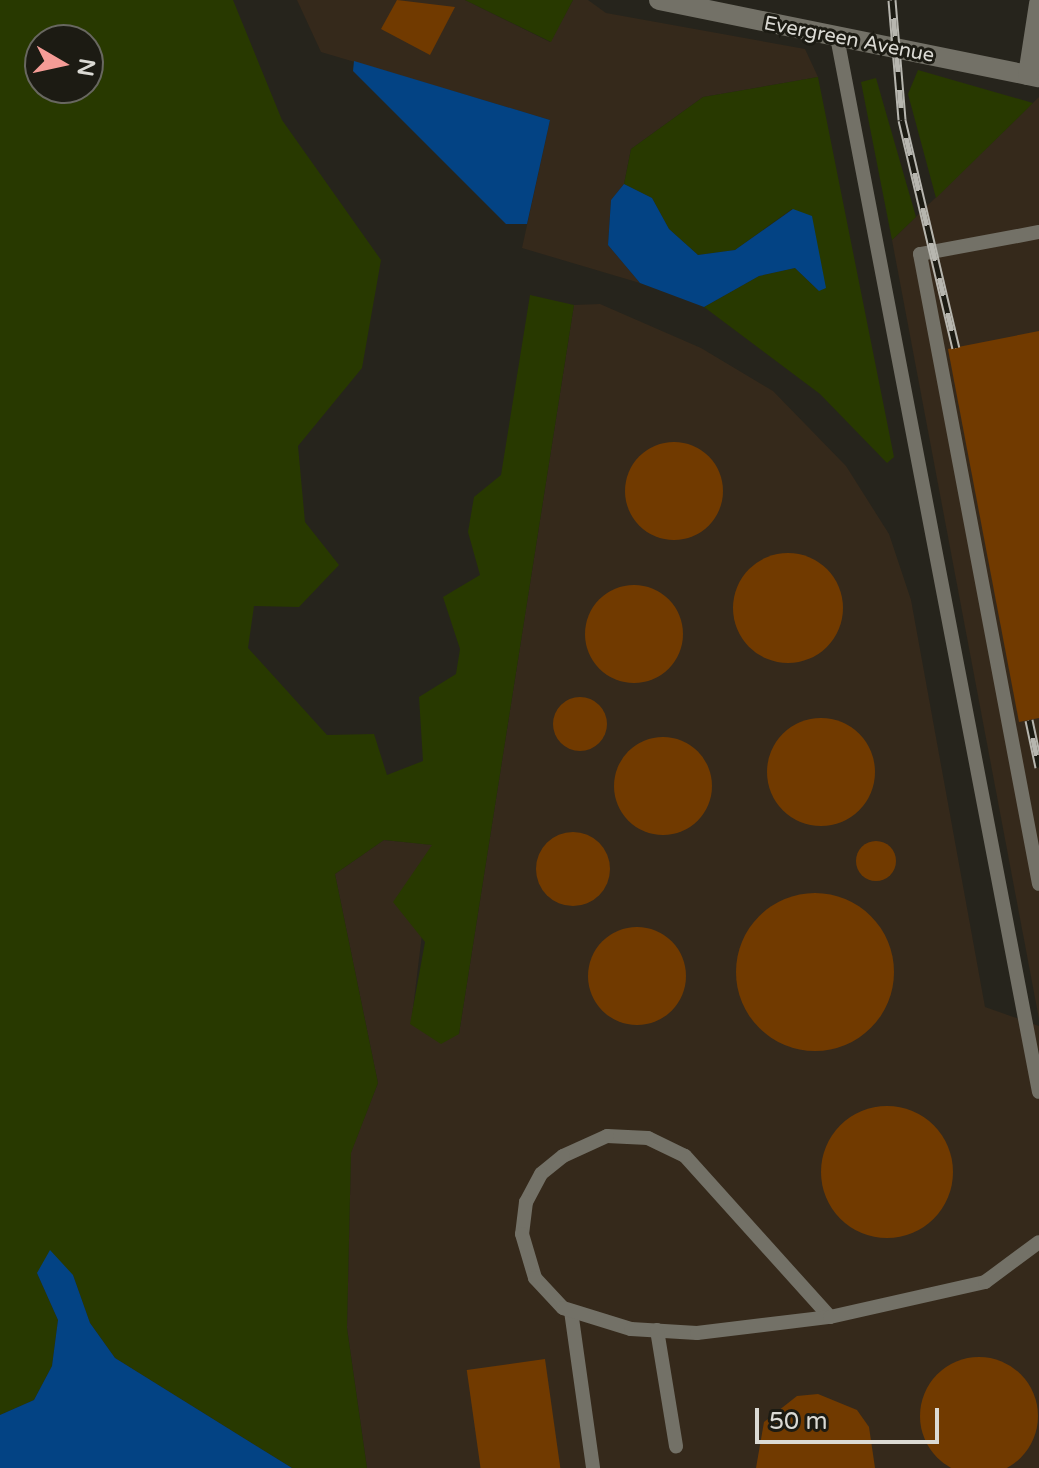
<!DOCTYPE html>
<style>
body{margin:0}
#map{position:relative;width:1039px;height:1468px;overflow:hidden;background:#26241c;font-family:"Varela Round",sans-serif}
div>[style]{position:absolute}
.industrial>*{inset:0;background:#35291b}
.green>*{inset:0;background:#283900}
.water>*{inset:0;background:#034384}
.building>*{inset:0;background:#713a00;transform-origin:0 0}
.round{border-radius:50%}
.service>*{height:14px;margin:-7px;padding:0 7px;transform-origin:7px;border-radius:7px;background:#737167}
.minor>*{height:20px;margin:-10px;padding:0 10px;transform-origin:10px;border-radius:10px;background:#737167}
.rail>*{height:9px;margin-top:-4.5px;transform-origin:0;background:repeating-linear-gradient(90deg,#1c1b13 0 18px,#b7b6af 0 36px);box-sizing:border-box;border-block:2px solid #b7b6af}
span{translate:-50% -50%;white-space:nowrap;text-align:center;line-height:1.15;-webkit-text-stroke:6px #1c1b13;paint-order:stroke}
.street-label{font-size:20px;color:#dbdad4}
.north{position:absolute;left:24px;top:24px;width:80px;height:80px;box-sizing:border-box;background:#1c1b13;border:2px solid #686760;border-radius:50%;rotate:99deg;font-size:22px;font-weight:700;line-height:32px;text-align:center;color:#dbdad4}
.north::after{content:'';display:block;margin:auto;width:28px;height:36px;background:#f59c96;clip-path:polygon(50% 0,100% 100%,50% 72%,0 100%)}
.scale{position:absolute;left:755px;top:1408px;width:184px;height:36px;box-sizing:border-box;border:4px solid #dbdad4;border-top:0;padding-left:10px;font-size:24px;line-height:28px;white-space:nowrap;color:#dbdad4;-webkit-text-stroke:6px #1c1b13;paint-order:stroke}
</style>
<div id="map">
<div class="industrial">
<i style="clip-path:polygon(297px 0,465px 0,550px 42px,573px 0,588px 0,606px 13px,805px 49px,818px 77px,703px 97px,631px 149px,624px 184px,611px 200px,608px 245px,640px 283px,522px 248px,550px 120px,321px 52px)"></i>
<i style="clip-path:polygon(1039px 97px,1039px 1019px,892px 240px)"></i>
<i style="clip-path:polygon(600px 304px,701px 348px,773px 391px,846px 466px,889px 534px,911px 600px,985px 1007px,1039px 1026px,1039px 1468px,367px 1468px,347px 1328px,351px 1152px,378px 1083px,335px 874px,384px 840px,433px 845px,411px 1024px,459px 1034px,574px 305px)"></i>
</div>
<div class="green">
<i style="clip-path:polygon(evenodd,0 0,233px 0,282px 120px,381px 260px,362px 368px,298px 446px,305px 522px,339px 565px,299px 607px,254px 606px,248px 648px,327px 735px,374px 734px,387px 775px,423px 761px,419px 697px,456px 674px,460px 649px,443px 597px,480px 575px,468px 532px,474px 497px,501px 475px,530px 295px,574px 305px,459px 1034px,441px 1044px,410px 1024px,425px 942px,393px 902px,432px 845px,384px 840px,335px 874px,378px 1083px,351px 1153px,347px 1328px,367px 1468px,292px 1468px,115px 1358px,90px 1323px,73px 1275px,37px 1273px,58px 1320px,52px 1366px,34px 1400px,0 1415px,0 0,40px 40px,88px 40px,88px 88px,40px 88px,40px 40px)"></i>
<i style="clip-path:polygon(465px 0,573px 0,551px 42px)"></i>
<i style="clip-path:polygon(918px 70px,1033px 103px,936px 198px,908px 94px)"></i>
<i style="clip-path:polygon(818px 77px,894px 457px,887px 463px,820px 394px,704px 307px,759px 276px,795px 268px,819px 291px,792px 209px,735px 250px,698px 255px,669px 229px,652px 198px,624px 184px,631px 149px,703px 97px)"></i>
<i style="clip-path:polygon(876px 78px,916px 217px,892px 240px,861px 82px)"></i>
</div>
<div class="water">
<i style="clip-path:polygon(354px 61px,550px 120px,527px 224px,506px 224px,353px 71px)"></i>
<i style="clip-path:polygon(624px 184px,652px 198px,669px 229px,698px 255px,735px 250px,793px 209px,812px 216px,826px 288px,819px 291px,795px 268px,759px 276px,704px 307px,640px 283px,608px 245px,611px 200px)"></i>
<i style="clip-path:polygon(50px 1250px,73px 1275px,90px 1323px,115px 1358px,292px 1468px,0 1468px,0 1415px,34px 1400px,52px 1366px,58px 1320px,37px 1273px)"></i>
</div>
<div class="building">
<i style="clip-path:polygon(397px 0,455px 7px,430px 55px,381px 29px)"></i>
<i style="clip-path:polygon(1039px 331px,1039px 718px,1019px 722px,948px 349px)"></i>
<i class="round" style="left:625px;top:442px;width:98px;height:98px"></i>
<i class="round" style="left:733px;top:553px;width:110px;height:110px"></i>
<i class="round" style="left:585px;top:585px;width:98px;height:98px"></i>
<i class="round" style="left:553px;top:697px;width:54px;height:54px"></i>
<i class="round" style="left:767px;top:718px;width:108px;height:108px"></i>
<i class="round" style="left:614px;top:737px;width:98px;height:98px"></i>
<i class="round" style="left:536px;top:832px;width:74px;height:74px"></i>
<i class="round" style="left:856px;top:841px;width:40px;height:40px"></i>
<i class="round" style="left:736px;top:893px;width:158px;height:158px"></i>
<i class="round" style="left:588px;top:927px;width:98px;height:98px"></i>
<i class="round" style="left:821px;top:1106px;width:132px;height:132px"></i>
<i class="round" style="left:920px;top:1357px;width:118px;height:118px"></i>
<i style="left:545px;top:1359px;width:110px;height:79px;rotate:82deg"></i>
<i style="clip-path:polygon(818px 1394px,857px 1410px,869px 1427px,875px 1468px,756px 1468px,764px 1422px,797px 1396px)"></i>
</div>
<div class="service">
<i style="left:837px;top:37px;width:1074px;rotate:79.16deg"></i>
<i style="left:1039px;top:232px;width:121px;rotate:169.5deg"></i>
<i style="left:920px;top:254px;width:641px;rotate:79.3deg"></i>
<i style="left:571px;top:1311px;width:159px;rotate:82deg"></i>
<i style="left:830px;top:1317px;width:217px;rotate:-132deg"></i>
<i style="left:685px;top:1156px;width:41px;rotate:-154.1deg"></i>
<i style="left:648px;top:1138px;width:41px;rotate:-177.2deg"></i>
<i style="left:607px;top:1136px;width:48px;rotate:155.6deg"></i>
<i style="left:563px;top:1156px;width:28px;rotate:141deg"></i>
<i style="left:541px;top:1174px;width:32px;rotate:118deg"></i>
<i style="left:526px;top:1202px;width:32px;rotate:97deg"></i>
<i style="left:522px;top:1234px;width:46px;rotate:73.5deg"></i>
<i style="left:535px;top:1278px;width:41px;rotate:47deg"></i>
<i style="left:563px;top:1308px;width:71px;rotate:17.2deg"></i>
<i style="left:631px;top:1329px;width:66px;rotate:3.5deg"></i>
<i style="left:697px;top:1333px;width:134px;rotate:-6.9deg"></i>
<i style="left:830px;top:1317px;width:159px;rotate:-12.7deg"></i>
<i style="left:985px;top:1282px;width:67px;rotate:-36.5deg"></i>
<i style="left:657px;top:1330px;width:118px;rotate:80.7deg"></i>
</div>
<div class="minor">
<i style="left:659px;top:0;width:388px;rotate:11.5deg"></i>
<i style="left:1028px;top:75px;width:72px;rotate:-81.2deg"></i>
</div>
<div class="rail">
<i style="left:892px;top:0;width:120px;rotate:85.2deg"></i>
<i style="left:902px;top:120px;width:234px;rotate:76.7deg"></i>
<i style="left:1029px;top:720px;width:48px;rotate:78deg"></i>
</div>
<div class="street-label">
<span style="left:849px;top:40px;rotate:11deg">Evergreen Avenue</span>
</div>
<div class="north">N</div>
<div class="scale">50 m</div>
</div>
